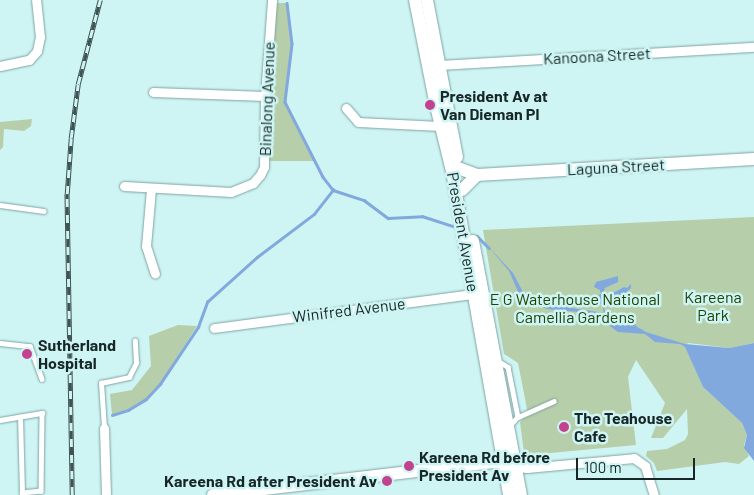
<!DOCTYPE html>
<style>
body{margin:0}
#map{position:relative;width:754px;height:495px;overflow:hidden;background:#cef5f4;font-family:Barlow,sans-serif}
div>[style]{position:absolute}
.green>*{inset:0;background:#b6ceaa}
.water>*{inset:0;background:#82a9de}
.stream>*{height:2.5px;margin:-1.25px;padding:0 1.25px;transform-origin:1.25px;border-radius:1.25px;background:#82a9de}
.roads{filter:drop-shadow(0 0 1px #7ea3a2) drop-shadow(0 0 1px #7ea3a2)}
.lane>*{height:4.5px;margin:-2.25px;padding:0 2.25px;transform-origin:2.25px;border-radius:2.25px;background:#fff}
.street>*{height:9px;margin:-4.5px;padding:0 4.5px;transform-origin:4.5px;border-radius:4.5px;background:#fff}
.secondary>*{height:12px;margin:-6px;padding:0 6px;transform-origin:6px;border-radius:6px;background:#fff}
.rail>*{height:4.5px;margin-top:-2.25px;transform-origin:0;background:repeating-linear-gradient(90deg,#cef5f4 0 8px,#3f5353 0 16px);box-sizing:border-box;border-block:1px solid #3f5353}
.dots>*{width:14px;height:14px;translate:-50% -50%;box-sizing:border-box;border:2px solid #cef5f4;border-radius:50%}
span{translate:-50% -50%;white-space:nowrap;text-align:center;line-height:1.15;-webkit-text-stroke:5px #cef5f4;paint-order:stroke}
.street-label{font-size:16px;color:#172626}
.poi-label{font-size:16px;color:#172626;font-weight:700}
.left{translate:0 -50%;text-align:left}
.right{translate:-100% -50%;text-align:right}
.park-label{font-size:16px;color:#204203}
.scale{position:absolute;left:576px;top:458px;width:119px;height:22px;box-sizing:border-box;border:2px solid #172626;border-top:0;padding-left:6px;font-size:15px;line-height:18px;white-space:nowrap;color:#172626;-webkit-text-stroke:4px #cef5f4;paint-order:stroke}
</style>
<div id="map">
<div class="green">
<i style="clip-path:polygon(272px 3px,287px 3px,292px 44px,285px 102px,314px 161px,264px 161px)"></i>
<i style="clip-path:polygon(32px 119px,31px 126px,24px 131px,4px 129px,3px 147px,0 150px,0 122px)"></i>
<i style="clip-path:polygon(754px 217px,754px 343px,729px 348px,688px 343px,685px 346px,703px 387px,742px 423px,747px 435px,744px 445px,749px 456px,739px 464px,725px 462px,657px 471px,654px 463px,646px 456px,647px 451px,667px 449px,685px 440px,688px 434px,687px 409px,663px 438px,651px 438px,665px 403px,636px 360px,628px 377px,636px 445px,529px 455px,524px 453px,520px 422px,528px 414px,518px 363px,504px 354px,483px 230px)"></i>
<i style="clip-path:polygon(178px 325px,197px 326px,160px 384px,146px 399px,128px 410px,112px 415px,110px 394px,132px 390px,151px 366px,149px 336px)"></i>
</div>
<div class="water">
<i style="clip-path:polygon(487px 245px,513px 273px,523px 292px,540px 303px,604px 313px,602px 304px,591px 302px,588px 299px,601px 294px,600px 290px,594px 287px,596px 282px,618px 276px,618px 282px,605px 288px,603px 294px,605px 296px,617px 291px,624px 287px,627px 288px,631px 284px,631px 288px,620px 298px,606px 303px,603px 306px,606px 313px,633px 319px,636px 326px,646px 332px,685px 344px,729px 348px,754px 343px,754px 461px,744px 448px,747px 435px,742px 423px,703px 387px,685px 347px,680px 344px,655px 342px,645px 334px,618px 332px,607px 324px,578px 312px,547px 309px,523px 298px,519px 294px,509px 271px)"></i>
</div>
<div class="stream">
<i style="left:287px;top:3px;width:41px;rotate:83deg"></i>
<i style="left:292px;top:44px;width:58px;rotate:96.9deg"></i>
<i style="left:285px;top:102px;width:84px;rotate:63.1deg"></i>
<i style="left:323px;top:177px;width:16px;rotate:52deg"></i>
<i style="left:333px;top:190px;width:33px;rotate:18deg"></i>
<i style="left:364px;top:200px;width:30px;rotate:37deg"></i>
<i style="left:388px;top:218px;width:34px;rotate:-3deg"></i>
<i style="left:422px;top:216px;width:33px;rotate:18deg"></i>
<i style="left:477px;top:236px;width:17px;rotate:45deg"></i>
<i style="left:112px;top:415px;width:17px;rotate:-17deg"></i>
<i style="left:128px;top:410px;width:21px;rotate:-31deg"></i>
<i style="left:146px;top:399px;width:21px;rotate:-47deg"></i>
<i style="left:160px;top:384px;width:69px;rotate:-56.3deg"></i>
<i style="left:198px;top:327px;width:27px;rotate:-70deg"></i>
<i style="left:207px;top:302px;width:67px;rotate:-42deg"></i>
<i style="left:257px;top:257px;width:71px;rotate:-37deg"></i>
<i style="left:314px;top:214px;width:31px;rotate:-52deg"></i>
</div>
<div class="roads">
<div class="lane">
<i style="left:0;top:205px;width:44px;rotate:7.8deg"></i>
<i style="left:0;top:343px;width:30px;rotate:6deg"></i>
<i style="left:30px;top:346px;width:35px;rotate:70deg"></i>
<i style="left:498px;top:361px;width:12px;rotate:31deg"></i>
<i style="left:508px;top:367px;width:51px;rotate:78.7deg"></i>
<i style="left:518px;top:417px;width:12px;rotate:132deg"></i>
<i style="left:518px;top:417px;width:39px;rotate:-24deg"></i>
<i style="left:0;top:420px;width:43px;rotate:-9.5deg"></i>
<i style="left:42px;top:413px;width:78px;rotate:90.7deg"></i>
<i style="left:41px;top:491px;width:19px;rotate:174deg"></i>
<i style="left:22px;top:493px;width:76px;rotate:-91.5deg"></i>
<i style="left:104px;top:428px;width:45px;rotate:-93.8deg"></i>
<i style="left:101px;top:383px;width:29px;rotate:-12deg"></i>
<i style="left:129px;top:377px;width:16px;rotate:-63deg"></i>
<i style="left:136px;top:363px;width:22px;rotate:-93deg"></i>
</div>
<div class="street">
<i style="left:439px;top:65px;width:316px;rotate:-3.3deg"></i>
<i style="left:0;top:66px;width:30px;rotate:-12deg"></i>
<i style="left:29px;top:60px;width:12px;rotate:-48deg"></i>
<i style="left:37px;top:51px;width:14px;rotate:-78deg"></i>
<i style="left:40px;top:37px;width:37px;rotate:-96deg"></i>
<i style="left:153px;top:92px;width:112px;rotate:2deg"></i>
<i style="left:346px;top:108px;width:18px;rotate:49deg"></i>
<i style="left:358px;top:122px;width:82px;rotate:2.8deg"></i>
<i style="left:124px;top:186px;width:107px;rotate:3.2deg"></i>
<i style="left:231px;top:192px;width:24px;rotate:-22deg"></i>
<i style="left:253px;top:183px;width:11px;rotate:-49deg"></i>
<i style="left:260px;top:175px;width:9px;rotate:-63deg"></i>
<i style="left:264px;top:167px;width:71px;rotate:-89.2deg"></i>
<i style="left:265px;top:96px;width:96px;rotate:-85.8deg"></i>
<i style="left:151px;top:189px;width:57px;rotate:95deg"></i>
<i style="left:146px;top:246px;width:29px;rotate:72deg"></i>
<i style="left:214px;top:328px;width:262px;rotate:-7.5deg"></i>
<i style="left:104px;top:428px;width:67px;rotate:88.3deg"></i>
<i style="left:516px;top:467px;width:11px;rotate:5deg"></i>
<i style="left:527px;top:468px;width:107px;rotate:-5.3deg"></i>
<i style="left:634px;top:458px;width:14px;rotate:36deg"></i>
<i style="left:645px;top:466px;width:30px;rotate:73deg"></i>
</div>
<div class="secondary">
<i style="left:415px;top:0;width:108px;rotate:78.8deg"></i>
<i style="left:436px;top:106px;width:67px;rotate:76.2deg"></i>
<i style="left:452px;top:171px;width:329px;rotate:80deg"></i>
<i style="left:427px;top:0;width:160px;rotate:79.2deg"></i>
<i style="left:458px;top:168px;width:20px;rotate:20deg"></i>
<i style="left:477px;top:175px;width:277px;rotate:-3.3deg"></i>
<i style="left:462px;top:190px;width:21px;rotate:-45deg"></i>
<i style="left:473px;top:241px;width:258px;rotate:79.3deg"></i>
<i style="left:213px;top:495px;width:282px;rotate:-6.7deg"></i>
<i style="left:493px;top:462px;width:18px;rotate:13deg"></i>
</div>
</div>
<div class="rail">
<i style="left:72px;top:495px;width:301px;rotate:-91deg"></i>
<i style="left:67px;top:194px;width:56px;rotate:-85.9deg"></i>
<i style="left:71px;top:138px;width:54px;rotate:-82.6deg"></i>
<i style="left:78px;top:84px;width:87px;rotate:-75.3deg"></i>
</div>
<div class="dots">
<i style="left:430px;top:105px;background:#c2428d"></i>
<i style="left:27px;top:354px;background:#c2428d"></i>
<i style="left:564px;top:427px;background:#c2428d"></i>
<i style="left:409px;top:466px;background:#c2428d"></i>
<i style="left:387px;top:481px;background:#c2428d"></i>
</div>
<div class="street-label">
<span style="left:597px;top:56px;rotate:-3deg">Kanoona Street</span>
<span style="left:267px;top:99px;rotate:-88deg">Binalong Avenue</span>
<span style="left:616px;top:167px;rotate:-3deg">Laguna Street</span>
<span style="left:463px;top:232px;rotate:80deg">President Avenue</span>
<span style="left:349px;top:310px;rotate:-7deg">Winifred Avenue</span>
</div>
<div class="poi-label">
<span class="left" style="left:440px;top:105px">President Av at<br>Van Dieman Pl</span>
<span class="left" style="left:38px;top:354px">Sutherland<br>Hospital</span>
<span class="left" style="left:574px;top:427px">The Teahouse<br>Cafe</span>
<span class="left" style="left:419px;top:466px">Kareena Rd before<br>President Av</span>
<span class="right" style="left:377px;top:481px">Kareena Rd after President Av</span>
</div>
<div class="park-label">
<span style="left:713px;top:306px">Kareena<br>Park</span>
<span style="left:575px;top:308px">E G Waterhouse National<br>Camellia Gardens</span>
</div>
<div class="scale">100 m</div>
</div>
